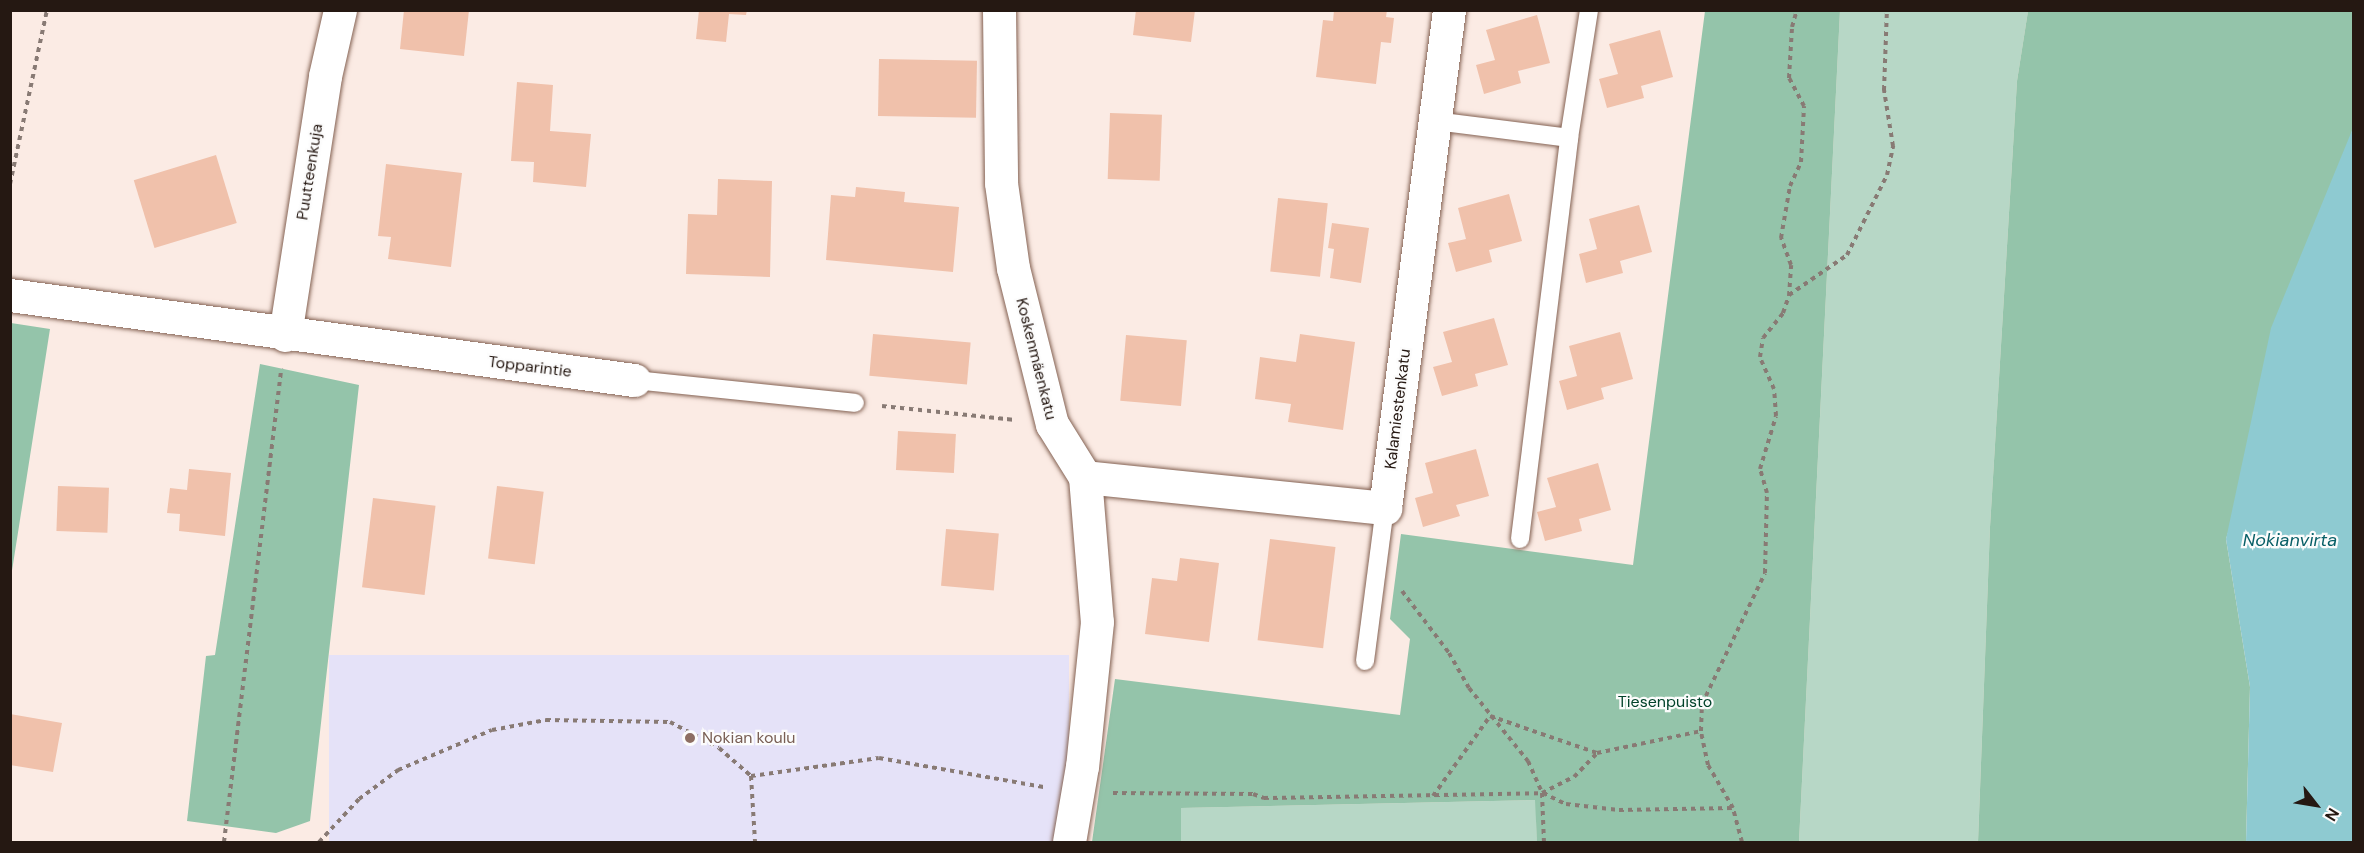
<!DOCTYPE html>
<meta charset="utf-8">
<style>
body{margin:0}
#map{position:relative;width:2364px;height:853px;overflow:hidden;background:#fbebe4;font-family:"DM Sans",sans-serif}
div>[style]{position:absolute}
.education>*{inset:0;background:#e5e2f8;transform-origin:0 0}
.green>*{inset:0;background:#b7d7c6}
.forest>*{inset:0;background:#94c4aa}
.water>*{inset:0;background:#8ecad1}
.building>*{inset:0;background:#f0c1ab;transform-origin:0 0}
.path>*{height:4px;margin-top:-2px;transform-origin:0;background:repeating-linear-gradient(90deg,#887a74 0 4.5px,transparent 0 9px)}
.roads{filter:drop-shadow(0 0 2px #846253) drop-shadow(0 0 2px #846253)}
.service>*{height:18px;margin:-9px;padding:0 9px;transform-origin:9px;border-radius:9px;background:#fff}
.minor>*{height:33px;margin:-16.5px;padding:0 16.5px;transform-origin:16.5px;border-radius:16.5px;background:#fff}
.dots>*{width:16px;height:16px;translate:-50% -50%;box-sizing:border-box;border:3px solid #fcfcfc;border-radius:50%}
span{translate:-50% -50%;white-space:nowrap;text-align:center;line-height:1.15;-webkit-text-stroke:4.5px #fcfcfc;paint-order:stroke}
.street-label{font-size:16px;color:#251812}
.park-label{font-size:16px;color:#02432b}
.education-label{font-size:16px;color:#785e54}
.left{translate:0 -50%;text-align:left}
.water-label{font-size:18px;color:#085f67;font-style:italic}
.frame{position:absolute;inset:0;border:12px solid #251812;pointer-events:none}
.north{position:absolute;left:2286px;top:775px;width:60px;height:60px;-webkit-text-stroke:4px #fcfcfc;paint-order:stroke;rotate:121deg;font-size:16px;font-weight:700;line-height:24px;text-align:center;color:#251812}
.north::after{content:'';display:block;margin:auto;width:21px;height:27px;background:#251812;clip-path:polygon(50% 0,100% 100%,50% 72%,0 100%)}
</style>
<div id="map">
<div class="education">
<i style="left:329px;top:655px;width:740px;height:188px"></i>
</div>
<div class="green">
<i style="clip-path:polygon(1840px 11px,2028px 11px,2017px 81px,1990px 527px,1978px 842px,1799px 842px)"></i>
<i style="clip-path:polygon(1536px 800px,1537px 842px,1181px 842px,1180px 808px)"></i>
</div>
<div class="forest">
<i style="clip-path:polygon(1705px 11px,1840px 11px,1799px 842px,1537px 842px,1535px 800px,1181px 808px,1181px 842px,1092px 842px,1115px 679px,1400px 715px,1410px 639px,1390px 619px,1401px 534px,1633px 565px)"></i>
<i style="clip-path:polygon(2028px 11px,2353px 11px,2353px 128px,2226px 539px,2250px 687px,2246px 842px,1978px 842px,1990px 527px,2017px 81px)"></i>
<i style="clip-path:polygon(11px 323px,50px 329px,11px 577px,10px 323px)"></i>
<i style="clip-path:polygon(260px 364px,359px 385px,310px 821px,276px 833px,187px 821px,206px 656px,215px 655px)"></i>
</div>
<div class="water">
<i style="clip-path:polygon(2353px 128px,2353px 842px,2246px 842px,2250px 687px,2226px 539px,2271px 328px)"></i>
</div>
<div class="building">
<i style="clip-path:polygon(404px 10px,469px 10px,464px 56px,400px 49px)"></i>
<i style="clip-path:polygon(699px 10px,747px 10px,746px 15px,729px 14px,726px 42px,696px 39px)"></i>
<i style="clip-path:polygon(1136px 10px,1195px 10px,1191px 42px,1133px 35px)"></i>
<i style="clip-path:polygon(1334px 10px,1387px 10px,1386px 17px,1394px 18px,1391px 43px,1381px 42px,1376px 84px,1316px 77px,1323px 20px,1333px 21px)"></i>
<i style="clip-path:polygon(1537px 15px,1550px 63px,1518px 71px,1521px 83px,1484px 94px,1476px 65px,1495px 60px,1486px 30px)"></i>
<i style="clip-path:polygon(1660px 30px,1673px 77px,1641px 86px,1644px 98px,1607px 108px,1599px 79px,1618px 74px,1609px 44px)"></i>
<i style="left:879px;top:59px;width:98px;height:57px;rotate:1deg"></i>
<i style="clip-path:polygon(517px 82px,553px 85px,550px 131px,591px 134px,586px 187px,533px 182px,534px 162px,511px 161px)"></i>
<i style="left:1110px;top:113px;width:52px;height:66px;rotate:2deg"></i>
<i style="left:216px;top:155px;width:71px;height:86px;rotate:73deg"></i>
<i style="clip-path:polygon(386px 164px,462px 173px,451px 267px,388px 259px,391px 237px,378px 236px)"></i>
<i style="clip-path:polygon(718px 179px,772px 181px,770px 277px,686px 274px,688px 214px,717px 215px)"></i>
<i style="clip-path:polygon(856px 187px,905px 192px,904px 202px,959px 207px,953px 272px,826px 260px,831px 195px,855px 197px)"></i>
<i style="clip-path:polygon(1509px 194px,1522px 241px,1489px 250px,1492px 262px,1456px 272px,1448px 243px,1466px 239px,1458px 208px)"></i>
<i style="left:1278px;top:198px;width:50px;height:74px;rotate:6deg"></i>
<i style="clip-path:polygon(1639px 205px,1652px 252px,1620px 261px,1623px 273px,1586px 283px,1579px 254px,1597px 249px,1589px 219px)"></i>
<i style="clip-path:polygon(1332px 223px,1369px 228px,1361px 283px,1330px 278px,1334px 249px,1328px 248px)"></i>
<i style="clip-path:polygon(1494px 318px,1508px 365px,1475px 374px,1478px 386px,1442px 396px,1433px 367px,1452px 362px,1443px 332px)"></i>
<i style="clip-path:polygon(1620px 332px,1633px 379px,1601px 388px,1604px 399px,1567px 410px,1559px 381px,1577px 376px,1569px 346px)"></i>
<i style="left:873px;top:334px;width:98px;height:42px;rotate:5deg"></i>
<i style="clip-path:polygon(1300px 334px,1355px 342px,1343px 430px,1288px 422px,1291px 404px,1255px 399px,1260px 357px,1296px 362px)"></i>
<i style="left:1126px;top:335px;width:61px;height:66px;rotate:5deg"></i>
<i style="left:898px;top:431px;width:58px;height:39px;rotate:3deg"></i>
<i style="clip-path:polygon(1476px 449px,1489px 496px,1456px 505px,1460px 516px,1423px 527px,1415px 498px,1433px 493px,1425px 463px)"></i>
<i style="clip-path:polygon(1598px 463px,1611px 510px,1579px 519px,1582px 531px,1545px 541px,1537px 512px,1556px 507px,1547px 478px)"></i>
<i style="clip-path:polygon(189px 469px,231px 473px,225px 536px,179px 531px,180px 514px,167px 513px,170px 488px,187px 490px)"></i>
<i style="left:58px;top:486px;width:51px;height:45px;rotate:2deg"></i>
<i style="left:497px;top:486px;width:47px;height:73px;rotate:7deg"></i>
<i style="left:373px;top:498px;width:63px;height:90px;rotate:7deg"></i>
<i style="left:946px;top:529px;width:53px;height:57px;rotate:5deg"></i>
<i style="left:1270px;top:539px;width:66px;height:102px;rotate:7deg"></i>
<i style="clip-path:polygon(1180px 558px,1219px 563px,1209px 642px,1145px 634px,1152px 578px,1177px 581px)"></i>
<i style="clip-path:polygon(10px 714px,62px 723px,53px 772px,10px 765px)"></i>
</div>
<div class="path">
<i style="left:10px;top:184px;width:178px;rotate:-78deg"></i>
<i style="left:1789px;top:295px;width:70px;rotate:-34.6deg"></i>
<i style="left:1847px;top:255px;width:89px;rotate:-63.4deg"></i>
<i style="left:1887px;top:175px;width:30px;rotate:-78deg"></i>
<i style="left:1893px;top:146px;width:57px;rotate:-99.1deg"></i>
<i style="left:1884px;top:90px;width:80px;rotate:-87.9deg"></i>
<i style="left:882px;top:406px;width:134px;rotate:6deg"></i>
<i style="left:1402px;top:591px;width:78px;rotate:52.8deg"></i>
<i style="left:1449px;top:653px;width:40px;rotate:60.3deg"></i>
<i style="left:1469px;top:688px;width:94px;rotate:51.1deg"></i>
<i style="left:1528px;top:761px;width:35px;rotate:66deg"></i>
<i style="left:1542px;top:793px;width:49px;rotate:87.7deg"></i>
<i style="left:751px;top:776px;width:66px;rotate:86.5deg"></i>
<i style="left:1113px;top:793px;width:140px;rotate:0.4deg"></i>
<i style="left:1253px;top:794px;width:12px;rotate:20deg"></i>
<i style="left:1264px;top:798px;width:278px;rotate:-1deg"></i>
<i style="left:1542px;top:793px;width:36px;rotate:-27deg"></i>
<i style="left:1574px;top:777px;width:33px;rotate:-46deg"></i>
<i style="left:1597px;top:753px;width:106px;rotate:-11.9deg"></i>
<i style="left:1543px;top:793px;width:25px;rotate:26deg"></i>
<i style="left:1566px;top:804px;width:53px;rotate:6.5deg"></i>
<i style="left:1619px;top:810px;width:114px;rotate:-1deg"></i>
<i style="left:1433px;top:796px;width:98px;rotate:-54.5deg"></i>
<i style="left:1490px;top:716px;width:113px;rotate:19.1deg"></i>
<i style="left:224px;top:842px;width:477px;rotate:-83.1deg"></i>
<i style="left:319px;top:842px;width:59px;rotate:-47.1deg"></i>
<i style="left:359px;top:799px;width:49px;rotate:-36.6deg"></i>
<i style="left:398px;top:770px;width:102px;rotate:-23.1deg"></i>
<i style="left:492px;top:730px;width:55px;rotate:-10.5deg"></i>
<i style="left:546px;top:720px;width:124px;rotate:0.9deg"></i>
<i style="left:670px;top:722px;width:55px;rotate:28deg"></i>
<i style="left:719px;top:748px;width:43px;rotate:41.2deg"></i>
<i style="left:751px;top:776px;width:129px;rotate:-8deg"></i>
<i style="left:879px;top:758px;width:167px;rotate:10deg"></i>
<i style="left:1742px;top:842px;width:35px;rotate:-105deg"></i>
<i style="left:1733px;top:808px;width:50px;rotate:-120.2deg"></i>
<i style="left:1708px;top:765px;width:35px;rotate:-102deg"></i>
<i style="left:1701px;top:731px;width:27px;rotate:-88deg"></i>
<i style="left:1702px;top:704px;width:145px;rotate:-64.3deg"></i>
<i style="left:1765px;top:573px;width:80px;rotate:-88.6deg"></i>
<i style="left:1767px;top:493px;width:25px;rotate:-106deg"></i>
<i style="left:1760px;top:469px;width:55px;rotate:-73.2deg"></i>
<i style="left:1776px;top:416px;width:27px;rotate:-94deg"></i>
<i style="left:1774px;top:389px;width:35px;rotate:-114deg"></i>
<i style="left:1760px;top:357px;width:19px;rotate:-81deg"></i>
<i style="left:1763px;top:338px;width:32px;rotate:-51deg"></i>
<i style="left:1783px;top:313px;width:18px;rotate:-71deg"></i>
<i style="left:1789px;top:296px;width:31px;rotate:-86deg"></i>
<i style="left:1791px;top:265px;width:29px;rotate:-110deg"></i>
<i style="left:1781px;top:238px;width:53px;rotate:-80.2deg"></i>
<i style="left:1790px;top:186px;width:26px;rotate:-65deg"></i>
<i style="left:1801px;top:162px;width:56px;rotate:-86.9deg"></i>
<i style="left:1804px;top:106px;width:32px;rotate:-118deg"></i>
<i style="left:1789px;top:78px;width:51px;rotate:-86.6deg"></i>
<i style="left:1792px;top:27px;width:18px;rotate:-74deg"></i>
</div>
<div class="roads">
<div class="service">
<i style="left:1435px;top:121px;width:135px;rotate:7.2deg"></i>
<i style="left:1569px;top:138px;width:130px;rotate:-81.1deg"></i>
<i style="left:634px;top:380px;width:222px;rotate:5.9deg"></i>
<i style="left:1520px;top:539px;width:404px;rotate:-83deg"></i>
<i style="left:1365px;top:661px;width:154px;rotate:-82.6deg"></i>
</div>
<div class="minor">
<i style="left:999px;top:10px;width:173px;rotate:89.3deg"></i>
<i style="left:1001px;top:183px;width:86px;rotate:82deg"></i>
<i style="left:1013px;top:268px;width:161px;rotate:76deg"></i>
<i style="left:1052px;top:424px;width:62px;rotate:58.1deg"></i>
<i style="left:1085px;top:477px;width:145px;rotate:85.3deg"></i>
<i style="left:1097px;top:622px;width:145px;rotate:95.9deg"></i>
<i style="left:1082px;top:766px;width:77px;rotate:99.7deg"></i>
<i style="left:10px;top:295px;width:630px;rotate:7.76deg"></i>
<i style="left:285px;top:335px;width:262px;rotate:-81.2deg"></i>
<i style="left:325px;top:76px;width:68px;rotate:-77.2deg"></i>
<i style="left:1085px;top:477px;width:302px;rotate:5.9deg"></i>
<i style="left:1385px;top:508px;width:502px;rotate:-82.68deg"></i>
</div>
</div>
<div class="dots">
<i style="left:690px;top:738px;background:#8d6e63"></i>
</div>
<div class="street-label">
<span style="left:310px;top:172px;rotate:-81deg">Puutteenkuja</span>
<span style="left:1036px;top:359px;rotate:76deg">Koskenmäenkatu</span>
<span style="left:530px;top:367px;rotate:7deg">Topparintie</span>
<span style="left:1398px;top:409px;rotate:-83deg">Kalamiestenkatu</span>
</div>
<div class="park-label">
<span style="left:1665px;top:702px">Tiesenpuisto</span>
</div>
<div class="education-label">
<span class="left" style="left:702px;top:738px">Nokian koulu</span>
</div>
<div class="water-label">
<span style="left:2290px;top:540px">Nokianvirta</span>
</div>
<div class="frame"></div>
<div class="north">N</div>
</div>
